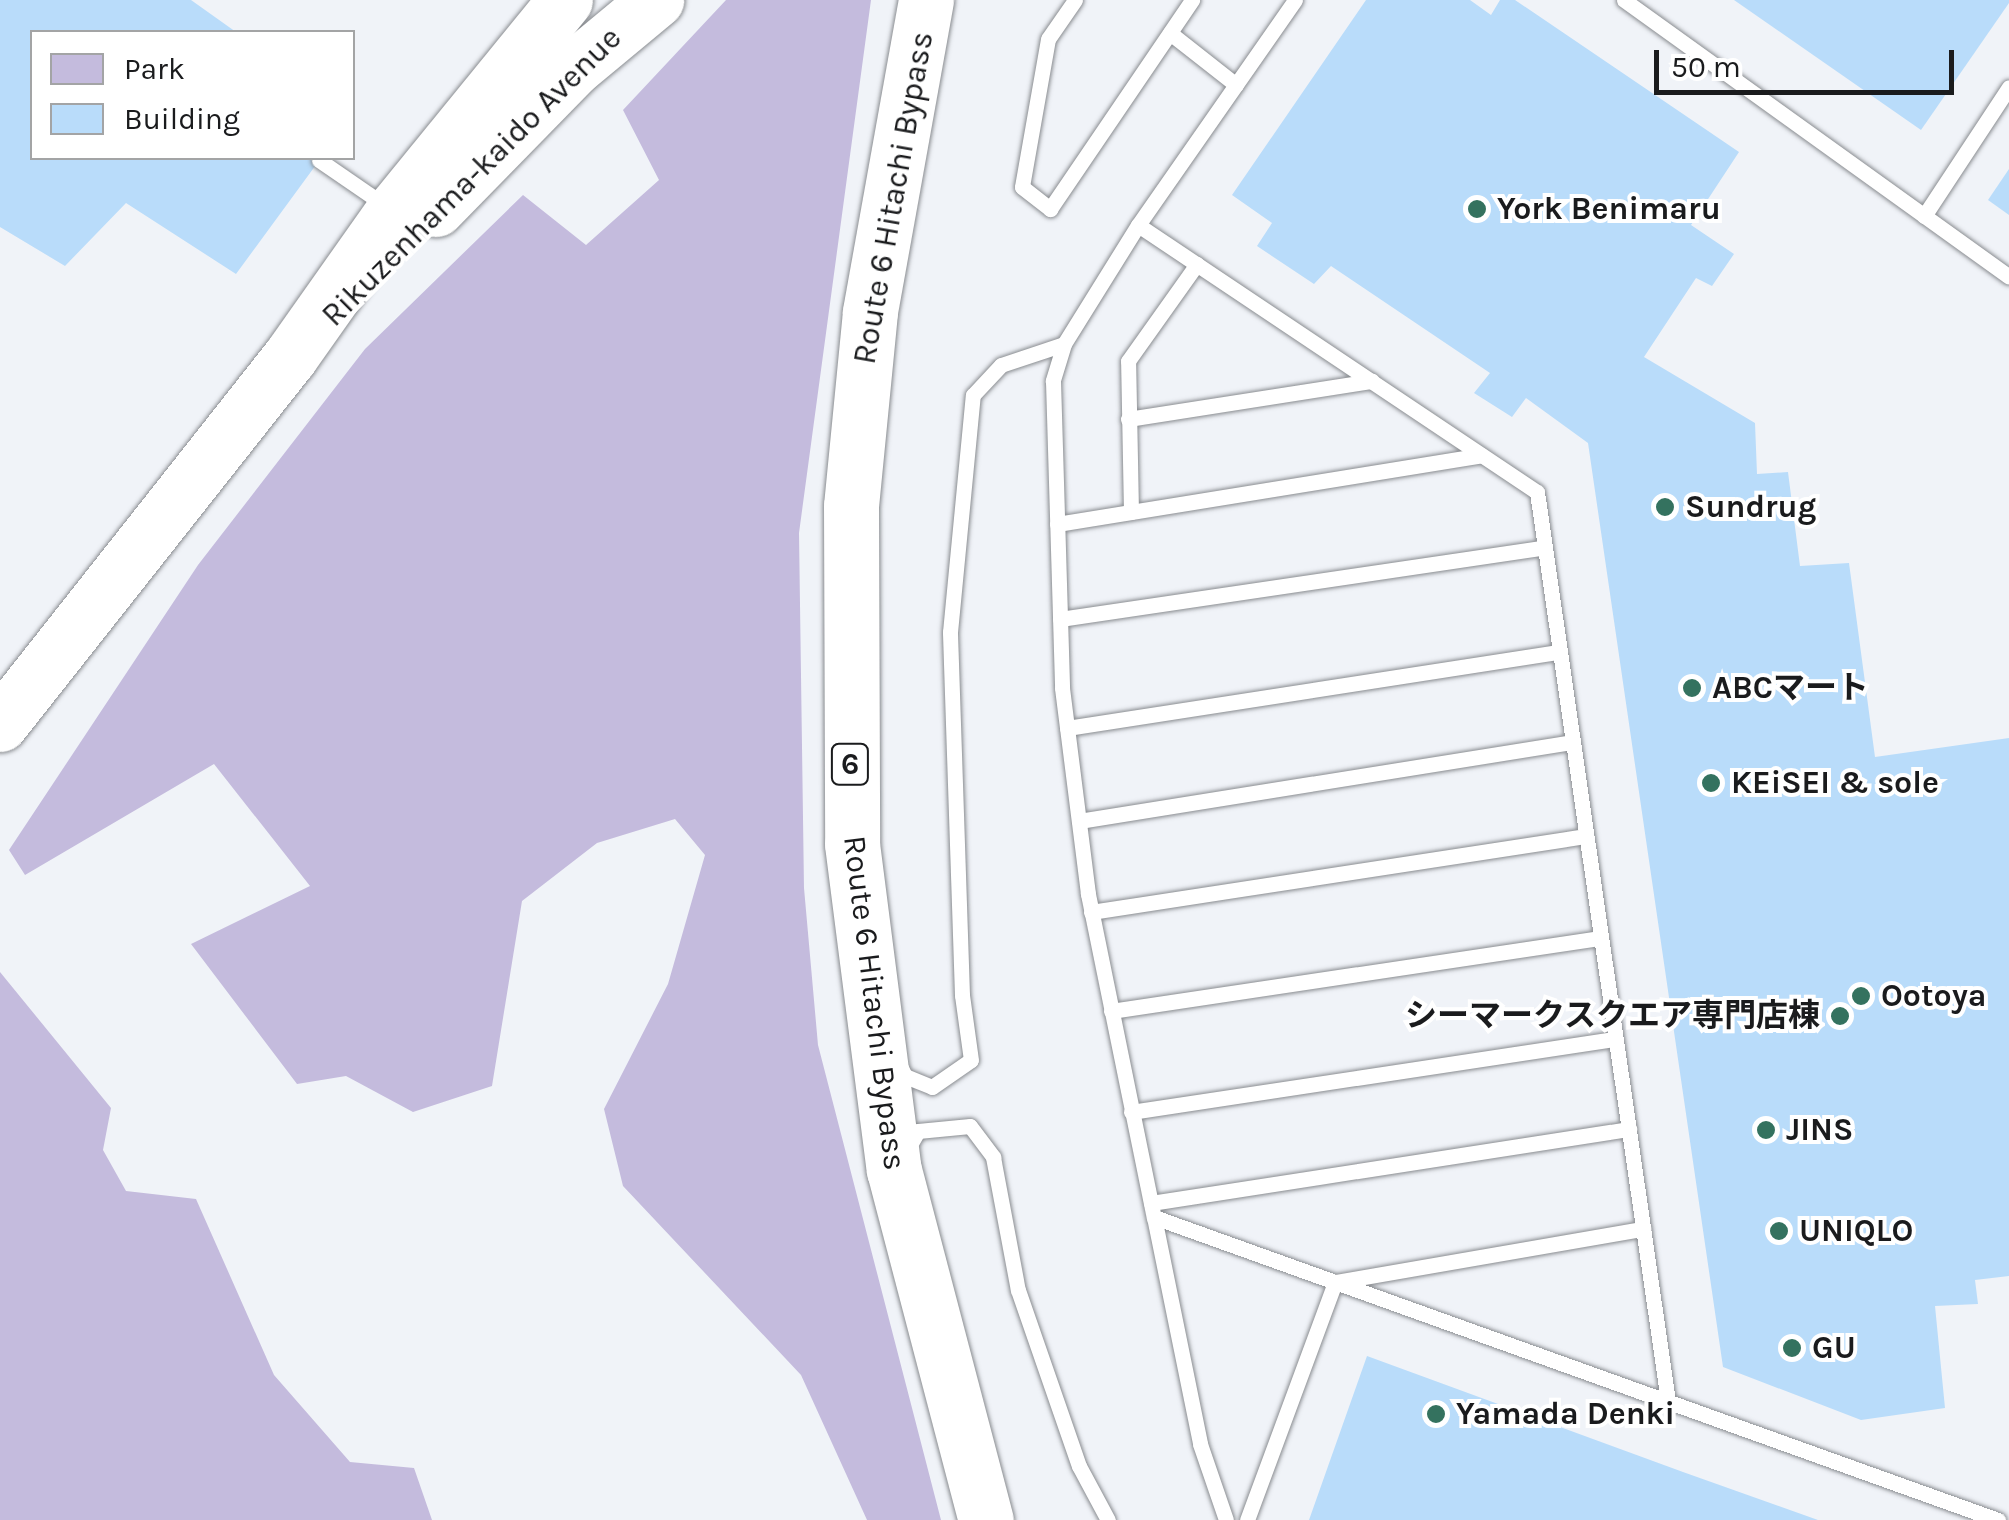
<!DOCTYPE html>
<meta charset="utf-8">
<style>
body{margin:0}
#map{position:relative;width:2009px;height:1520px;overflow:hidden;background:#f0f3f8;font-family:Karla,"Noto Sans JP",sans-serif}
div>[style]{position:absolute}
.green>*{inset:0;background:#c4bbdd}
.building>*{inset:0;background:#b9dcfa}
.roads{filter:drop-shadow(0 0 2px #898c90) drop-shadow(0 0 2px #898c90)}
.lane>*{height:15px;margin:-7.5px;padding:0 7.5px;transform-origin:7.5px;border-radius:7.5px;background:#fff}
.highway>*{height:55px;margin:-27.5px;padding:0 27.5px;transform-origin:27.5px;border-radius:27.5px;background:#fff}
.dots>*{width:28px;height:28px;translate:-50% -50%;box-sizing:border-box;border:5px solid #fff;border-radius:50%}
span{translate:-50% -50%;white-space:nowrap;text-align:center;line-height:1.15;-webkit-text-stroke:8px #fff;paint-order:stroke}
.shield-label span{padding:2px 8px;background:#fff;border:2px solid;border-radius:8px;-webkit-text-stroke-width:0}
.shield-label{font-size:30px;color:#1a1b1d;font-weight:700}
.street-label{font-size:32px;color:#1a1b1d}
.poi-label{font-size:32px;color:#1a1b1d;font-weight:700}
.left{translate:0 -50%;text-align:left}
.right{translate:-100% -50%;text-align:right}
.legend{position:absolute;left:30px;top:30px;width:325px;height:130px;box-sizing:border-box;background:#fff;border:2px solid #a3a4a5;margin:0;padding:12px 18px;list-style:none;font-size:30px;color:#1a1b1d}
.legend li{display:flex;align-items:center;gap:20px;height:50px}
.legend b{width:50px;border:2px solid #a3a4a5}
.scale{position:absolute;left:1654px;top:50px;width:300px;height:45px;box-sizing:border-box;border:5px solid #1a1b1d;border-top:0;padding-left:12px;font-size:30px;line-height:35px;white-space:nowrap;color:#1a1b1d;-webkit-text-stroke:8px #fff;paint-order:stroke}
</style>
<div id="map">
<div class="green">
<i style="clip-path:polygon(726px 0,871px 0,799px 533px,804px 888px,818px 1045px,941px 1520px,867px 1520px,801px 1375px,623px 1186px,604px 1109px,668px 984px,705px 855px,675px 819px,597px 843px,522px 901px,492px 1086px,413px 1112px,346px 1076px,297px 1084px,191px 944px,310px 886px,214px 764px,25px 875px,9px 850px,198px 565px,365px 349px,523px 195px,586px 245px,659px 180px,623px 110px)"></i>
<i style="clip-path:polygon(0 972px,111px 1108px,103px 1150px,126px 1191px,196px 1199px,274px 1375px,350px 1462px,414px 1468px,432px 1520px,0 1520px)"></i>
</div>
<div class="building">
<i style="clip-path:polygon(0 0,191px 0,236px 32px,32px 32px,32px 158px,321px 158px,236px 274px,126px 203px,65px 266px,0 227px)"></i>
<i style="clip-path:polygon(1366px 0,1470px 0,1491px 15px,1500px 0,1515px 0,1739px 152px,1691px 225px,1734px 254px,1712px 286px,1696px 278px,1644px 357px,1755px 423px,1757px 474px,1788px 472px,1800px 566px,1849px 563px,1875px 757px,2009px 738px,2009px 1276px,1975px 1280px,1978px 1304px,1935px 1306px,1945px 1408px,1861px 1420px,1723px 1367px,1588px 443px,1526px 398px,1512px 417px,1474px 393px,1490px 373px,1331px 266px,1314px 284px,1257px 246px,1272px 223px,1232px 195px)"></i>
<i style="clip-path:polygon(1734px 0,2009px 0,2009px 3px,1921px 130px)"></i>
<i style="clip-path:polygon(2009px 169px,2009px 215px,1988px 200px)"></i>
<i style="clip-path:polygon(1367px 1356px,1683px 1472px,1818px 1520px,1309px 1520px)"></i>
</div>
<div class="roads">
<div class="lane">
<i style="left:1075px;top:0;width:47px;rotate:124.7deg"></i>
<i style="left:1048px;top:39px;width:150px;rotate:100deg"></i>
<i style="left:1022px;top:187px;width:36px;rotate:38deg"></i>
<i style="left:1050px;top:209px;width:253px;rotate:-55.8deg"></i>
<i style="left:1295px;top:0;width:274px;rotate:124.9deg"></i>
<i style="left:1138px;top:225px;width:140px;rotate:121.9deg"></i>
<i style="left:1064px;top:344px;width:39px;rotate:107deg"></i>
<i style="left:1053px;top:381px;width:307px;rotate:88.3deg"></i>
<i style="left:1062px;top:688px;width:208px;rotate:82.8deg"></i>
<i style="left:1088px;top:894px;width:330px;rotate:78.5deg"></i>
<i style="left:1154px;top:1217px;width:897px;rotate:19.75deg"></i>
<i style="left:1624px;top:0;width:474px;rotate:35.7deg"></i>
<i style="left:1170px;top:33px;width:84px;rotate:38.2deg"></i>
<i style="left:319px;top:160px;width:81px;rotate:34.5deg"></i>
<i style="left:1924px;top:216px;width:154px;rotate:-56.6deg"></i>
<i style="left:1138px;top:225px;width:480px;rotate:33.8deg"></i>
<i style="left:1537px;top:492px;width:918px;rotate:81.8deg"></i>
<i style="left:1128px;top:419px;width:247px;rotate:-8.9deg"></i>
<i style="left:1131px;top:512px;width:151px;rotate:-91.1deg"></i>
<i style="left:1128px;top:361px;width:119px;rotate:-54.6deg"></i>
<i style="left:1057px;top:524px;width:430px;rotate:-9.2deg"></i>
<i style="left:1060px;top:619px;width:490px;rotate:-8.4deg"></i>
<i style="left:1067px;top:728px;width:499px;rotate:-8.8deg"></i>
<i style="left:1079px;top:821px;width:499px;rotate:-9.1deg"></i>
<i style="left:1091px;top:912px;width:501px;rotate:-8.73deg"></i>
<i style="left:1111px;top:1011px;width:495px;rotate:-8.5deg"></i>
<i style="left:900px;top:1066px;width:11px;rotate:63deg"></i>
<i style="left:905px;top:1076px;width:29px;rotate:22deg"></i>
<i style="left:932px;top:1087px;width:47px;rotate:-34.7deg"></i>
<i style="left:971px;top:1060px;width:66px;rotate:-97.9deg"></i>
<i style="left:962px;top:995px;width:363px;rotate:-91.9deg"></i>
<i style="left:950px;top:632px;width:238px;rotate:-84.5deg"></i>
<i style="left:973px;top:395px;width:41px;rotate:-47deg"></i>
<i style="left:1001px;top:365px;width:66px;rotate:-18.4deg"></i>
<i style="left:1131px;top:1112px;width:489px;rotate:-8.6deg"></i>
<i style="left:907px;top:1150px;width:22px;rotate:-60deg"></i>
<i style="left:918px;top:1131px;width:52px;rotate:-5.5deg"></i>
<i style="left:970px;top:1126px;width:39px;rotate:53deg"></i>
<i style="left:993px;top:1157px;width:135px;rotate:79.4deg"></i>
<i style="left:1018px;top:1290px;width:186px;rotate:70.9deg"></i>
<i style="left:1079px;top:1466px;width:61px;rotate:61.8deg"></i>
<i style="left:1151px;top:1203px;width:484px;rotate:-8.8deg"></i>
<i style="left:1154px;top:1217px;width:232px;rotate:78.5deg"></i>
<i style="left:1200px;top:1444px;width:80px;rotate:71.1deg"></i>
<i style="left:1247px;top:1520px;width:254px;rotate:-69.7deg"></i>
<i style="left:1335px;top:1282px;width:313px;rotate:-9.8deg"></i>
</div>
<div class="highway">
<i style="left:926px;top:0;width:317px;rotate:100.2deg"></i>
<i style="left:870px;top:312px;width:195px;rotate:95.6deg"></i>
<i style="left:851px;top:506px;width:338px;rotate:89.8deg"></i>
<i style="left:852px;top:844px;width:329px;rotate:82.7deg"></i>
<i style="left:894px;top:1170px;width:362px;rotate:75.3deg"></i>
<i style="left:436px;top:209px;width:197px;rotate:-45.6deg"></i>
<i style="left:574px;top:68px;width:107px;rotate:-39.7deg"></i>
<i style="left:0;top:724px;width:468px;rotate:-51.7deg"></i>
<i style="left:290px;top:357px;width:179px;rotate:-54.8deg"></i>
<i style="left:393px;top:211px;width:272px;rotate:-50.8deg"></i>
</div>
</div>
<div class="dots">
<i style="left:1477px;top:209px;background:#34725f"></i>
<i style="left:1665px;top:507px;background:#34725f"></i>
<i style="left:1692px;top:688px;background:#34725f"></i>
<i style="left:1711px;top:783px;background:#34725f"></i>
<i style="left:1861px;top:996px;background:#34725f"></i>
<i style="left:1840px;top:1016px;background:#34725f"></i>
<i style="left:1766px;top:1130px;background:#34725f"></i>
<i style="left:1779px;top:1231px;background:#34725f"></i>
<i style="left:1792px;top:1348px;background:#34725f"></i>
<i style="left:1436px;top:1414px;background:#34725f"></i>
</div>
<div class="shield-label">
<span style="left:850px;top:764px">6</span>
</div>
<div class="street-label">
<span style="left:472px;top:177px;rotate:-45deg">Rikuzenhama-kaido Avenue</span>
<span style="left:894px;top:198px;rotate:-80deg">Route 6 Hitachi Bypass</span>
<span style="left:874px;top:1003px;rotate:83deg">Route 6 Hitachi Bypass</span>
</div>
<div class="poi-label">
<span class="left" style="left:1497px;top:209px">York Benimaru</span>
<span class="left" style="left:1685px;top:507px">Sundrug</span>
<span class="left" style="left:1712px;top:688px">ABCマート</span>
<span class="left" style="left:1731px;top:783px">KEiSEI &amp; sole</span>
<span class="left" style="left:1881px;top:996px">Ootoya</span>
<span class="right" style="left:1820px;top:1016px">シーマークスクエア専門店棟</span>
<span class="left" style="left:1786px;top:1130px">JINS</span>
<span class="left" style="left:1799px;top:1231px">UNIQLO</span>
<span class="left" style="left:1812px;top:1348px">GU</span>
<span class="left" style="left:1456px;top:1414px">Yamada Denki</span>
</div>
<ul class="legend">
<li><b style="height:28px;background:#c4bbdd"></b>Park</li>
<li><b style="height:28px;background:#b9dcfa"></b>Building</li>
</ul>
<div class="scale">50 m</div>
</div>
